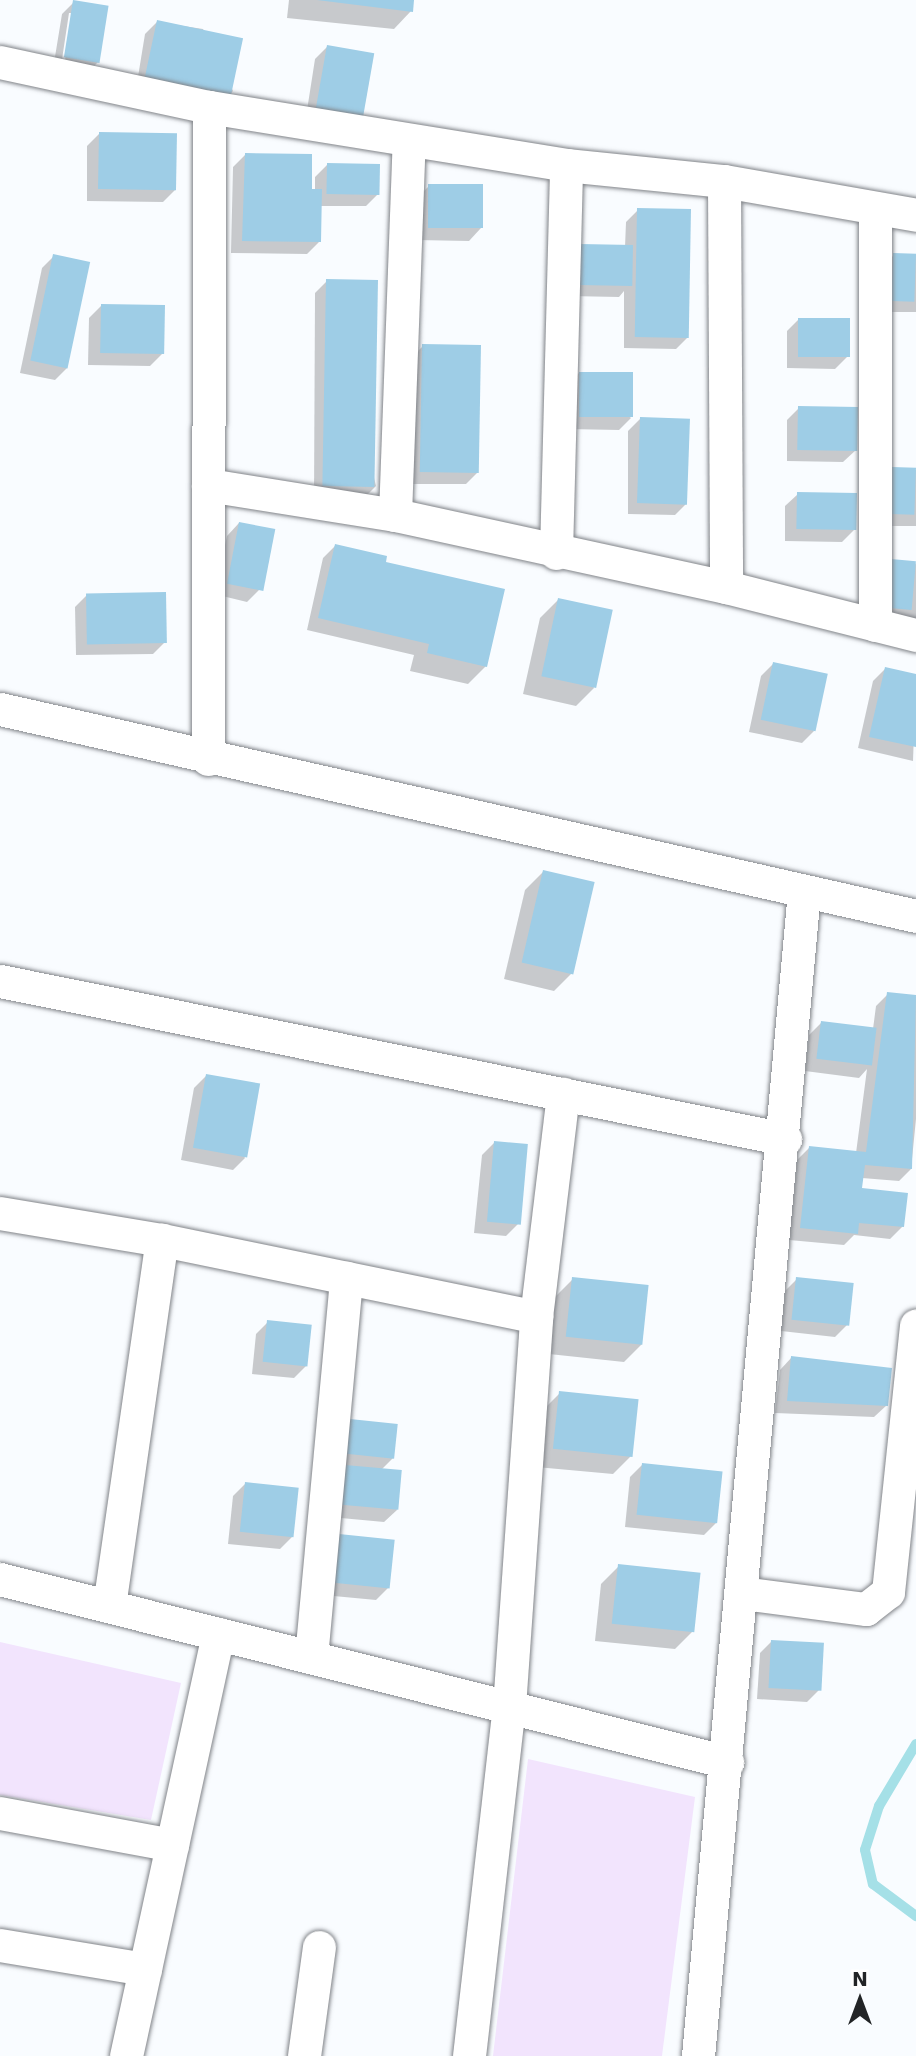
<!DOCTYPE html>
<style>
body{margin:0}
#map{position:relative;width:916px;height:2056px;overflow:hidden;background:#f9fcff;font-family:"DejaVu Sans",sans-serif}
div>[style]{position:absolute}
.green>*{inset:0;background:#f2e4fd}
.shadow>*{inset:0;background:#0003}
.stream>*{height:10px;margin:-5px;padding:0 5px;transform-origin:5px;border-radius:5px;background:#a5e0e7}
.building>*{inset:0;background:#9ecde6;transform-origin:0 0}
.roads{filter:drop-shadow(0 0 2px #818489) drop-shadow(0 0 2px #818489)}
.minor>*{height:33px;margin:-16.5px;padding:0 16.5px;transform-origin:16.5px;border-radius:16.5px;background:#fff}
span{translate:-50% -50%;white-space:nowrap;text-align:center;line-height:1.15;-webkit-text-stroke:7px #fff;paint-order:stroke}
.north{position:absolute;left:825px;top:1965px;width:70px;height:70px;-webkit-text-stroke:5px #fff;paint-order:stroke;rotate:0deg;font-size:19px;font-weight:700;line-height:28px;text-align:center;color:#222426}
.north::after{content:'';display:block;margin:auto;width:24px;height:32px;background:#222426;clip-path:polygon(50% 0,100% 100%,50% 72%,0 100%)}
</style>
<div id="map">
<div class="green">
<i style="clip-path:polygon(0 1642px,181px 1683px,151px 1820px,0 1795px)"></i>
<i style="clip-path:polygon(528px 1759px,695px 1797px,662px 2056px,493px 2056px)"></i>
</div>
<div class="shadow">
<i style="clip-path:polygon(289px 0,413px 0,411px 11px,394px 29px,287px 18px)"></i>
<i style="clip-path:polygon(evenodd,74px 2px,98px 62px,86px 74px,53px 69px,62px 14px,74px 2px,69px 13px,73px 13px,64px 66px,61px 66px,69px 13px)"></i>
<i style="clip-path:polygon(157px 22px,203px 29px,233px 91px,220px 103px,136px 89px,145px 34px)"></i>
<i style="clip-path:polygon(327px 47px,372px 54px,305px 123px,315px 59px)"></i>
<i style="clip-path:polygon(99px 134px,175px 190px,163px 202px,87px 201px,87px 146px)"></i>
<i style="clip-path:polygon(245px 155px,310px 191px,315px 191px,315px 177px,327px 165px,378px 194px,366px 206px,320px 206px,319px 242px,307px 254px,231px 253px,233px 167px)"></i>
<i style="clip-path:polygon(429px 186px,481px 228px,469px 241px,416px 240px,417px 198px)"></i>
<i style="clip-path:polygon(638px 210px,688px 337px,676px 349px,624px 348px,624px 291px,619px 297px,568px 296px,569px 258px,625px 247px,626px 222px)"></i>
<i style="clip-path:polygon(894px 255px,916px 255px,916px 312px,881px 312px,881px 267px)"></i>
<i style="clip-path:polygon(54px 256px,67px 368px,55px 380px,20px 373px,42px 268px)"></i>
<i style="clip-path:polygon(327px 281px,376px 486px,364px 498px,314px 497px,315px 293px)"></i>
<i style="clip-path:polygon(101px 306px,162px 354px,150px 366px,88px 365px,89px 318px)"></i>
<i style="clip-path:polygon(799px 319px,847px 357px,835px 369px,787px 368px,787px 331px)"></i>
<i style="clip-path:polygon(423px 346px,478px 472px,466px 484px,412px 484px,411px 358px)"></i>
<i style="clip-path:polygon(579px 373px,631px 418px,619px 430px,567px 429px,567px 386px)"></i>
<i style="clip-path:polygon(799px 408px,856px 450px,843px 462px,787px 461px,787px 420px)"></i>
<i style="clip-path:polygon(640px 419px,687px 503px,675px 515px,628px 514px,628px 431px)"></i>
<i style="clip-path:polygon(893px 469px,916px 470px,916px 526px,880px 526px,881px 481px)"></i>
<i style="clip-path:polygon(798px 494px,854px 530px,842px 542px,785px 541px,785px 506px)"></i>
<i style="clip-path:polygon(239px 523px,259px 590px,247px 602px,214px 594px,227px 536px)"></i>
<i style="clip-path:polygon(335px 546px,384px 563px,486px 666px,468px 684px,410px 671px,414px 655px,307px 630px,323px 558px)"></i>
<i style="clip-path:polygon(916px 563px,916px 620px,879px 620px)"></i>
<i style="clip-path:polygon(87px 595px,165px 642px,153px 654px,76px 655px,75px 607px)"></i>
<i style="clip-path:polygon(558px 600px,594px 688px,576px 706px,523px 694px,540px 618px)"></i>
<i style="clip-path:polygon(773px 664px,814px 731px,802px 743px,749px 732px,761px 676px)"></i>
<i style="clip-path:polygon(885px 669px,916px 676px,913px 761px,858px 748px,873px 681px)"></i>
<i style="clip-path:polygon(543px 872px,572px 973px,554px 991px,504px 979px,525px 890px)"></i>
<i style="clip-path:polygon(888px 994px,916px 997px,916px 1119px,911px 1169px,899px 1181px,862px 1178px,860px 1189px,903px 1226px,890px 1239px,854px 1235px,844px 1245px,789px 1240px,797px 1160px,809px 1148px,856px 1153px,867px 1069px,859px 1078px,805px 1071px,809px 1035px,821px 1023px,873px 1029px,876px 1006px)"></i>
<i style="clip-path:polygon(206px 1076px,245px 1158px,233px 1170px,181px 1160px,194px 1088px)"></i>
<i style="clip-path:polygon(494px 1143px,518px 1224px,506px 1236px,474px 1233px,482px 1155px)"></i>
<i style="clip-path:polygon(573px 1279px,642px 1344px,624px 1362px,549px 1354px,555px 1297px)"></i>
<i style="clip-path:polygon(797px 1279px,847px 1325px,835px 1337px,781px 1331px,785px 1291px)"></i>
<i style="clip-path:polygon(268px 1322px,306px 1366px,294px 1378px,252px 1374px,256px 1334px)"></i>
<i style="clip-path:polygon(792px 1357px,887px 1405px,874px 1417px,775px 1413px,780px 1370px)"></i>
<i style="clip-path:polygon(560px 1393px,631px 1456px,613px 1474px,536px 1467px,542px 1411px)"></i>
<i style="clip-path:polygon(350px 1421px,393px 1458px,381px 1470px,397px 1510px,384px 1522px,330px 1517px,338px 1433px)"></i>
<i style="clip-path:polygon(642px 1465px,716px 1523px,704px 1535px,625px 1527px,630px 1477px)"></i>
<i style="clip-path:polygon(245px 1484px,292px 1537px,280px 1549px,228px 1544px,233px 1496px)"></i>
<i style="clip-path:polygon(327px 1548px,388px 1588px,376px 1600px,323px 1595px)"></i>
<i style="clip-path:polygon(619px 1566px,693px 1631px,675px 1649px,595px 1641px,601px 1584px)"></i>
<i style="clip-path:polygon(772px 1641px,819px 1690px,807px 1702px,757px 1699px,760px 1653px)"></i>
</div>
<div class="stream">
<i style="left:916px;top:1744px;width:72px;rotate:120.8deg"></i>
<i style="left:879px;top:1806px;width:46px;rotate:107.7deg"></i>
<i style="left:865px;top:1850px;width:35px;rotate:77deg"></i>
<i style="left:873px;top:1884px;width:54px;rotate:36.7deg"></i>
</div>
<div class="building">
<i style="left:73px;top:0;width:36px;height:58px;rotate:9deg"></i>
<i style="clip-path:polygon(317px 0,414px 0,413px 12px)"></i>
<i style="left:157px;top:20px;width:88px;height:59px;rotate:12deg"></i>
<i style="left:327px;top:45px;width:48px;height:67px;rotate:10deg"></i>
<i style="left:99px;top:132px;width:78px;height:57px;rotate:1deg"></i>
<i style="clip-path:polygon(245px 153px,312px 154px,312px 189px,322px 189px,321px 242px,242px 241px)"></i>
<i style="left:327px;top:163px;width:53px;height:31px;rotate:1deg"></i>
<i style="left:428px;top:184px;width:55px;height:44px"></i>
<i style="left:637px;top:208px;width:54px;height:129px;rotate:1deg"></i>
<i style="left:580px;top:244px;width:53px;height:41px;rotate:1deg"></i>
<i style="left:893px;top:253px;width:23px;height:48px;rotate:2deg"></i>
<i style="left:53px;top:254px;width:38px;height:109px;rotate:12deg"></i>
<i style="left:326px;top:279px;width:52px;height:207px;rotate:1deg"></i>
<i style="left:101px;top:304px;width:64px;height:49px;rotate:1deg"></i>
<i style="left:798px;top:318px;width:52px;height:39px"></i>
<i style="left:422px;top:344px;width:59px;height:128px;rotate:1deg"></i>
<i style="left:579px;top:372px;width:54px;height:45px"></i>
<i style="left:798px;top:406px;width:60px;height:44px;rotate:1deg"></i>
<i style="left:640px;top:417px;width:50px;height:86px;rotate:2deg"></i>
<i style="left:892px;top:467px;width:24px;height:47px;rotate:2deg"></i>
<i style="left:797px;top:492px;width:60px;height:37px;rotate:1deg"></i>
<i style="left:239px;top:522px;width:37px;height:63px;rotate:11deg"></i>
<i style="clip-path:polygon(335px 544px,387px 556px,386px 562px,505px 589px,487px 667px,427px 653px,429px 644px,318px 618px)"></i>
<i style="left:891px;top:559px;width:25px;height:49px;rotate:5deg"></i>
<i style="left:166px;top:592px;width:51px;height:80px;rotate:89deg"></i>
<i style="left:558px;top:598px;width:56px;height:80px;rotate:12deg"></i>
<i style="left:773px;top:662px;width:56px;height:59px;rotate:12deg"></i>
<i style="clip-path:polygon(885px 667px,916px 674px,916px 747px,869px 737px)"></i>
<i style="left:543px;top:870px;width:53px;height:95px;rotate:13deg"></i>
<i style="clip-path:polygon(887px 992px,916px 995px,912px 1169px,865px 1165px,862px 1188px,908px 1193px,904px 1227px,859px 1223px,858px 1234px,800px 1228px,809px 1146px,866px 1152px)"></i>
<i style="left:821px;top:1021px;width:56px;height:38px;rotate:7deg"></i>
<i style="left:206px;top:1074px;width:55px;height:75px;rotate:10deg"></i>
<i style="left:494px;top:1141px;width:34px;height:81px;rotate:5deg"></i>
<i style="left:572px;top:1277px;width:77px;height:60px;rotate:6deg"></i>
<i style="left:796px;top:1277px;width:58px;height:43px;rotate:6deg"></i>
<i style="left:267px;top:1320px;width:45px;height:42px;rotate:6deg"></i>
<i style="clip-path:polygon(791px 1356px,892px 1368px,888px 1406px,787px 1401px)"></i>
<i style="left:559px;top:1391px;width:80px;height:58px;rotate:6deg"></i>
<i style="left:350px;top:1419px;width:48px;height:35px;rotate:6deg"></i>
<i style="left:642px;top:1463px;width:81px;height:52px;rotate:6deg"></i>
<i style="left:345px;top:1465px;width:57px;height:40px;rotate:5deg"></i>
<i style="left:245px;top:1482px;width:54px;height:50px;rotate:6deg"></i>
<i style="left:339px;top:1534px;width:56px;height:49px;rotate:6deg"></i>
<i style="left:618px;top:1564px;width:83px;height:60px;rotate:6deg"></i>
<i style="left:771px;top:1640px;width:53px;height:48px;rotate:3deg"></i>
</div>
<div class="roads">
<div class="minor">
<i style="left:0;top:62px;width:214px;rotate:12.2deg"></i>
<i style="left:209px;top:107px;width:362px;rotate:9.2deg"></i>
<i style="left:566px;top:165px;width:159px;rotate:5.8deg"></i>
<i style="left:724px;top:181px;width:195px;rotate:10deg"></i>
<i style="left:724px;top:181px;width:406px;rotate:89.7deg"></i>
<i style="left:875px;top:208px;width:417px;rotate:90deg"></i>
<i style="left:208px;top:485px;width:189px;rotate:9.1deg"></i>
<i style="left:395px;top:515px;width:339px;rotate:12.3deg"></i>
<i style="left:726px;top:587px;width:196px;rotate:14.2deg"></i>
<i style="left:395px;top:515px;width:375px;rotate:-87.9deg"></i>
<i style="left:556px;top:553px;width:388px;rotate:-88.5deg"></i>
<i style="left:0;top:709px;width:939px;rotate:12.73deg"></i>
<i style="left:208px;top:759px;width:652px;rotate:-89.91deg"></i>
<i style="left:0;top:981px;width:801px;rotate:11.38deg"></i>
<i style="left:0;top:1213px;width:164px;rotate:9.5deg"></i>
<i style="left:162px;top:1240px;width:382px;rotate:11.6deg"></i>
<i style="left:0;top:1579px;width:750px;rotate:14.13deg"></i>
<i style="left:742px;top:1593px;width:125px;rotate:7.4deg"></i>
<i style="left:866px;top:1609px;width:28px;rotate:-38deg"></i>
<i style="left:888px;top:1592px;width:268px;rotate:-84deg"></i>
<i style="left:109px;top:1606px;width:370px;rotate:-81.8deg"></i>
<i style="left:311px;top:1657px;width:381px;rotate:-84.7deg"></i>
<i style="left:0;top:1813px;width:175px;rotate:10.5deg"></i>
<i style="left:0;top:1945px;width:147px;rotate:9.4deg"></i>
<i style="left:126px;top:2056px;width:432px;rotate:-77.7deg"></i>
<i style="left:304px;top:2056px;width:110px;rotate:-82.2deg"></i>
<i style="left:469px;top:2056px;width:351px;rotate:-83.5deg"></i>
<i style="left:509px;top:1707px;width:391px;rotate:-86deg"></i>
<i style="left:536px;top:1317px;width:225px;rotate:-83.1deg"></i>
<i style="left:698px;top:2056px;width:1169px;rotate:-84.8deg"></i>
</div>
</div>
<div class="north">N</div>
</div>
